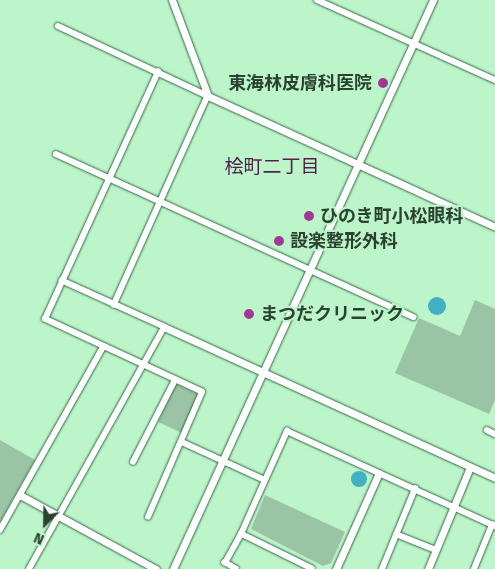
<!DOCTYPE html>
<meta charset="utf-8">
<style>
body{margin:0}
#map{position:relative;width:495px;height:569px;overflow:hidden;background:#bcf5c9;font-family:"Fira Sans","Noto Sans JP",sans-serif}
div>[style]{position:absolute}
.green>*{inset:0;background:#9ac4a4;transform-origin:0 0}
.water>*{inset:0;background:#42b0c3}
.round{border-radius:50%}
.roads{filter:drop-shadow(0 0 1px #336943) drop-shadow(0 0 1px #336943)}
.minor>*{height:5.5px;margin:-2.75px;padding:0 2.75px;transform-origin:2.75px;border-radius:2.75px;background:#fff}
.tertiary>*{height:7px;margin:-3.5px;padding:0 3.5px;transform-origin:3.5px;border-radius:3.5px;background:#fff}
.dots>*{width:14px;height:14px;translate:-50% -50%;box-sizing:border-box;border:2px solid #bcf5c9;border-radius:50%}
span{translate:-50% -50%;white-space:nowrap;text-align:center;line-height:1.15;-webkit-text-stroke:4px #bcf5c9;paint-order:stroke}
.poi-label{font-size:18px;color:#2b4231;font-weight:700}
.right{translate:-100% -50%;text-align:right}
.left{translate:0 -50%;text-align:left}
.neighbourhood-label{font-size:19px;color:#53204e}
.north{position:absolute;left:20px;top:499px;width:50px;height:50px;-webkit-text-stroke:4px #bcf5c9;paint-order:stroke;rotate:203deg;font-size:14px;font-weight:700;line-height:20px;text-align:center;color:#2b4231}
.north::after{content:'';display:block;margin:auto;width:18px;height:22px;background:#2b4231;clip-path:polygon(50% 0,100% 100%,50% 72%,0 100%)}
</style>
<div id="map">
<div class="green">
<i style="clip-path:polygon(475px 300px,495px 309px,495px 400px,489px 414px,395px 373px,419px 318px,460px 336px)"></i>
<i style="left:176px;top:384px;width:26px;height:42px;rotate:25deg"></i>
<i style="clip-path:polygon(0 440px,35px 460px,0 522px)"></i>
<i style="clip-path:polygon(265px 495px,345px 532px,331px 563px,323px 566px,251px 529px)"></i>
</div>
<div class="water">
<i class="round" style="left:428px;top:297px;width:18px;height:18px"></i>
<i class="round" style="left:351px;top:471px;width:16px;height:16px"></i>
</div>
<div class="roads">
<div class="minor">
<i style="left:317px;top:0;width:195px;rotate:24.2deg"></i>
<i style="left:58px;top:26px;width:166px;rotate:25deg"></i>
<i style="left:208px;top:96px;width:229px;rotate:114.2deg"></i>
<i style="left:56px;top:154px;width:393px;rotate:24.5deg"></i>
<i style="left:487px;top:430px;width:9px;rotate:27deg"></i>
<i style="left:182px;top:442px;width:89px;rotate:24.6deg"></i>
<i style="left:133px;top:462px;width:92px;rotate:-62.9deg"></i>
<i style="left:148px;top:517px;width:136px;rotate:-66.6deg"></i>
<i style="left:202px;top:392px;width:173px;rotate:-155.1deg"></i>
<i style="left:45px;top:319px;width:272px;rotate:-65.4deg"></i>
<i style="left:0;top:530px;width:210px;rotate:-60.6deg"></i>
<i style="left:396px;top:534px;width:43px;rotate:21.8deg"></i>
<i style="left:29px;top:569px;width:277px;rotate:-60.8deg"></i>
<i style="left:164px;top:327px;width:112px;rotate:-155.7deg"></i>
<i style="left:236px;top:569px;width:13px;rotate:-151deg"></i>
<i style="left:225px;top:563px;width:33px;rotate:-61deg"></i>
<i style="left:312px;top:569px;width:79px;rotate:-153.8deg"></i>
<i style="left:241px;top:534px;width:113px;rotate:-65.9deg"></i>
<i style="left:287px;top:431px;width:229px;rotate:24.5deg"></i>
<i style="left:382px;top:569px;width:87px;rotate:-67.6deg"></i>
<i style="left:474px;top:569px;width:48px;rotate:-67.8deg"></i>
</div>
<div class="tertiary">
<i style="left:172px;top:0;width:103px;rotate:69.4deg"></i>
<i style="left:208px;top:96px;width:315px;rotate:24.5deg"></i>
<i style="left:164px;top:327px;width:364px;rotate:24.5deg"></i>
<i style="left:20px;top:495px;width:155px;rotate:28.6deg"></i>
<i style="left:173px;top:569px;width:626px;rotate:-65.44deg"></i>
<i style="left:336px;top:569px;width:105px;rotate:-65.9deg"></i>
<i style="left:428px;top:569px;width:110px;rotate:-67.6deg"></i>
</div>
</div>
<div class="dots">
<i style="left:383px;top:83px;background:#a23798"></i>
<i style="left:309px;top:216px;background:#a23798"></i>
<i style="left:279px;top:241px;background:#a23798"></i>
<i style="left:249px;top:314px;background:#a23798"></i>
</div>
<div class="poi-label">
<span class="right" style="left:372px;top:83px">東海林皮膚科医院</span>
<span class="left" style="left:320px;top:216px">ひのき町小松眼科</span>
<span class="left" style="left:290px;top:241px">設楽整形外科</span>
<span class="left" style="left:260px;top:314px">まつだクリニック</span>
</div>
<div class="neighbourhood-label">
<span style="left:272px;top:167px">桧町二丁目</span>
</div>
<div class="north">N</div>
</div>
